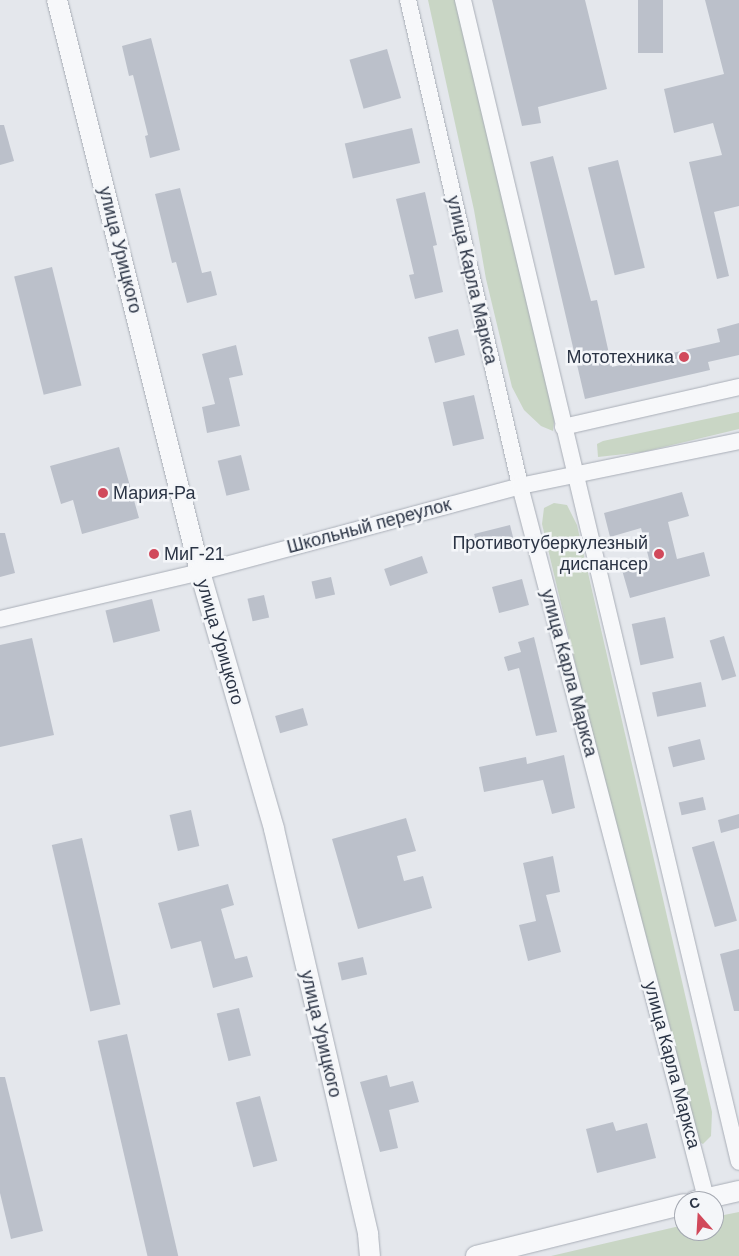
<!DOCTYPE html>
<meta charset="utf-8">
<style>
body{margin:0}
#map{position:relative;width:739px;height:1256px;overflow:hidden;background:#e4e7ec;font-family:Arial,sans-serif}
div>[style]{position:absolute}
.green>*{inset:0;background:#c9d6c5}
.building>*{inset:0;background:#bbc0ca;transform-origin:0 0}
.roads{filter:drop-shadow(0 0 1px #a9aeb7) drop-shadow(0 0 1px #a9aeb7)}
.minor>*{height:16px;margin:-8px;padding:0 8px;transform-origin:8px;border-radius:8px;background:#f7f8fa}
.tertiary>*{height:20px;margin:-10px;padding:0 10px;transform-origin:10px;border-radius:10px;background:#f7f8fa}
.dots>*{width:14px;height:14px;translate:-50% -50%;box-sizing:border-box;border:2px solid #f4f6f9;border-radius:50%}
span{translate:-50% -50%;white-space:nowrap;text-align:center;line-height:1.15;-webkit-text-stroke:5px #f4f6f9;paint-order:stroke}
.street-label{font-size:18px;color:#2b3445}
.poi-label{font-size:18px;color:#2b3445}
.right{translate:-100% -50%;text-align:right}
.left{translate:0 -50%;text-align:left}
.north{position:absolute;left:674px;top:1191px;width:50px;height:50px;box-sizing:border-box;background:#f4f6f9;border:1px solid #a4a8b1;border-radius:50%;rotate:341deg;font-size:14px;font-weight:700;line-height:20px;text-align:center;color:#2b3445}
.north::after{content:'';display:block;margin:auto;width:18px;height:22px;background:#d1495b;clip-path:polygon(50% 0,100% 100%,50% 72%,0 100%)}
</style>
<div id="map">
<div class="green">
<i style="clip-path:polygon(428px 0,458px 0,555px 414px,553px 431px,541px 426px,524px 410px,512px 387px,486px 279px,474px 210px)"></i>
<i style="clip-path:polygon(739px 412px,739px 429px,643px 452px,598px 457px,597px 444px,603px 441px)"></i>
<i style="clip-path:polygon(554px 503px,567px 505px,577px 525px,712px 1112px,711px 1136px,703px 1144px,695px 1140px,598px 759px,542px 524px,544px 508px)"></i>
<i style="clip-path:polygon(739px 1212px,739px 1256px,551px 1256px,684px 1225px,684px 1231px,714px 1231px,714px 1217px)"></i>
</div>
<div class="building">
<i style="clip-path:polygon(492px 0,585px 0,607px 89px,538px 107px,541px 123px,522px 126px)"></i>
<i style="left:638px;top:0;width:25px;height:53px"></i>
<i style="clip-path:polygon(705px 0,739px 0,739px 206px,714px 212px,729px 276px,717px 279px,689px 162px,722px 155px,713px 123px,674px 133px,664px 89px,724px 74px)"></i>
<i style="clip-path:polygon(151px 38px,180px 150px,150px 158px,145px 136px,148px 135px,133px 75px,129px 76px,122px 46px)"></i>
<i style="left:387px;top:49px;width:51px;height:39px;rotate:74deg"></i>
<i style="clip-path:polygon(0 125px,4px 125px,14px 161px,0 165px)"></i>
<i style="left:412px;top:128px;width:36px;height:69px;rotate:77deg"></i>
<i style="clip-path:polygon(553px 156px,591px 301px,597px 300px,612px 367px,720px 342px,717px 329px,739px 323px,739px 355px,708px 362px,710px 370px,585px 399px,530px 162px)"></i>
<i style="left:618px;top:160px;width:111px;height:31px;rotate:76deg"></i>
<i style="clip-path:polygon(180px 188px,202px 273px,211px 271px,217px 295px,187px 303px,176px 262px,172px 263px,155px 194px)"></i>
<i style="clip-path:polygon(425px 192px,437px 245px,433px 246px,443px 292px,415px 299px,409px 275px,414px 274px,396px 199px)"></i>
<i style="left:52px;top:267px;width:122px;height:39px;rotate:76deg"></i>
<i style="left:458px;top:329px;width:27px;height:31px;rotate:75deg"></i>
<i style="clip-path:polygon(236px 345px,243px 375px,229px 378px,240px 426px,207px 433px,202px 407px,215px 404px,202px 354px)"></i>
<i style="left:474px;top:395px;width:45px;height:32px;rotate:77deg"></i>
<i style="clip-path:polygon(119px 447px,139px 518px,82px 534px,73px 500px,61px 504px,50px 466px)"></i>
<i style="left:241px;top:455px;width:36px;height:24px;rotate:76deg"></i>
<i style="clip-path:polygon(682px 492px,689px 516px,668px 522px,677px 559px,704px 552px,710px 576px,630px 598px,622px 570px,650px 563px,641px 528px,610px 537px,604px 513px)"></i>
<i style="left:510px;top:525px;width:16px;height:37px;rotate:76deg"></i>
<i style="clip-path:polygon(0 533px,5px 533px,15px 573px,0 577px)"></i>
<i style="left:422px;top:556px;width:18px;height:40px;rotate:71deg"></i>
<i style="left:331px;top:577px;width:18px;height:20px;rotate:77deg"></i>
<i style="left:522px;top:579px;width:27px;height:31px;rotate:75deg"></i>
<i style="left:264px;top:595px;width:23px;height:17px;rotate:77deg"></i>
<i style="left:152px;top:599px;width:33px;height:48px;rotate:76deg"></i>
<i style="left:665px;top:617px;width:42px;height:34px;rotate:78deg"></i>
<i style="left:724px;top:636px;width:42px;height:15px;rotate:73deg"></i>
<i style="clip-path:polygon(534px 637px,557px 732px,536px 736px,519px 668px,508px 671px,504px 657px,521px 652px,518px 642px)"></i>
<i style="clip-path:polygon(32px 638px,54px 735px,0 747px,0 645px)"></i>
<i style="left:701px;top:682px;width:25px;height:50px;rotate:78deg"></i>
<i style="left:303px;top:708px;width:18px;height:29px;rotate:74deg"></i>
<i style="left:700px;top:739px;width:21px;height:33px;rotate:76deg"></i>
<i style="clip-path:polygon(564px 755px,575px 808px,552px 814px,543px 780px,484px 792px,479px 767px,526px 757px,527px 764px)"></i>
<i style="left:703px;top:797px;width:13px;height:25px;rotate:77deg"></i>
<i style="left:191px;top:810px;width:37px;height:22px;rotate:77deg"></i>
<i style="clip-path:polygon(739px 814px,739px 828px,721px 833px,718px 820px)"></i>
<i style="clip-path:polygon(406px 818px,416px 851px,397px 856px,404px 881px,423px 876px,432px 908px,358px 929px,332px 839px)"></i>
<i style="left:82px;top:838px;width:171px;height:31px;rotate:77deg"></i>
<i style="left:714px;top:841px;width:83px;height:23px;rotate:74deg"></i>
<i style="clip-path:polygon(553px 856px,560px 892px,546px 895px,561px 952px,528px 961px,519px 925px,536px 921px,523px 863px)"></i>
<i style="clip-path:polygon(228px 884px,234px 905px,221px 909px,235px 959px,247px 956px,253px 977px,213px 988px,201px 941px,171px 949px,158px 903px)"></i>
<i style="clip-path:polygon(739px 949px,739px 1011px,734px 1011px,720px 954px)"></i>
<i style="left:363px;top:957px;width:18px;height:26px;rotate:77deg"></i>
<i style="left:239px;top:1008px;width:49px;height:23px;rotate:76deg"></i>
<i style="left:127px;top:1034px;width:228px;height:30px;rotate:77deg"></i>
<i style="clip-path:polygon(387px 1075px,390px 1087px,413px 1081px,419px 1102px,389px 1110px,398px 1148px,380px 1152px,360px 1082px)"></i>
<i style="clip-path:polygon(0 1077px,5px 1077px,43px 1231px,11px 1239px,0 1193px)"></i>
<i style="left:260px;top:1096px;width:67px;height:25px;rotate:75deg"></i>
<i style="clip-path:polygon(613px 1122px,616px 1131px,647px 1123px,656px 1158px,597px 1173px,586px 1129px)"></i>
</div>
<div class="roads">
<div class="minor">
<i style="left:408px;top:0;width:499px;rotate:77deg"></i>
<i style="left:520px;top:486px;width:736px;rotate:75.36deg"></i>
<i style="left:463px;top:0;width:1194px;rotate:76.64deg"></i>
<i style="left:563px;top:427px;width:180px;rotate:-12.8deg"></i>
<i style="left:0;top:619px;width:205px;rotate:-13.2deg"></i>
<i style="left:200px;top:572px;width:331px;rotate:-15deg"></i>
<i style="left:520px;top:486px;width:224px;rotate:-11.6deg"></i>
</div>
<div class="tertiary">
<i style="left:57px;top:0;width:590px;rotate:75.96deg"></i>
<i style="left:200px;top:572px;width:267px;rotate:73.9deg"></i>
<i style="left:274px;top:829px;width:416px;rotate:76.9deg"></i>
<i style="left:368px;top:1234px;width:22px;rotate:85deg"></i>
<i style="left:695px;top:1201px;width:45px;rotate:-12.8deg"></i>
<i style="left:476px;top:1256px;width:214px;rotate:-14deg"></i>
</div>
</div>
<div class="dots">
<i style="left:684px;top:357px;background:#d1495b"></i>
<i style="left:103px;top:493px;background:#d1495b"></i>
<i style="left:154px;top:554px;background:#d1495b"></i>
<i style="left:659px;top:554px;background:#d1495b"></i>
</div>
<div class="street-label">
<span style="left:120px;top:250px;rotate:76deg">улица Урицкого</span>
<span style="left:472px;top:280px;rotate:77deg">улица Карла Маркса</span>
<span style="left:369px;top:526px;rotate:-15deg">Школьный переулок</span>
<span style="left:220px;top:642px;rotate:74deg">улица Урицкого</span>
<span style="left:569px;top:673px;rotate:75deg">улица Карла Маркса</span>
<span style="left:321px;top:1034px;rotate:77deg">улица Урицкого</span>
<span style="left:672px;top:1065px;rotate:75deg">улица Карла Маркса</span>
</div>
<div class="poi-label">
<span class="right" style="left:674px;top:357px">Мототехника</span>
<span class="left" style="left:113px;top:493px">Мария-Ра</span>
<span class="right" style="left:648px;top:554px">Противотуберкулезный<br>диспансер</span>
<span class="left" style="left:164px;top:554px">МиГ-21</span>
</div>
<div class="north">С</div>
</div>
